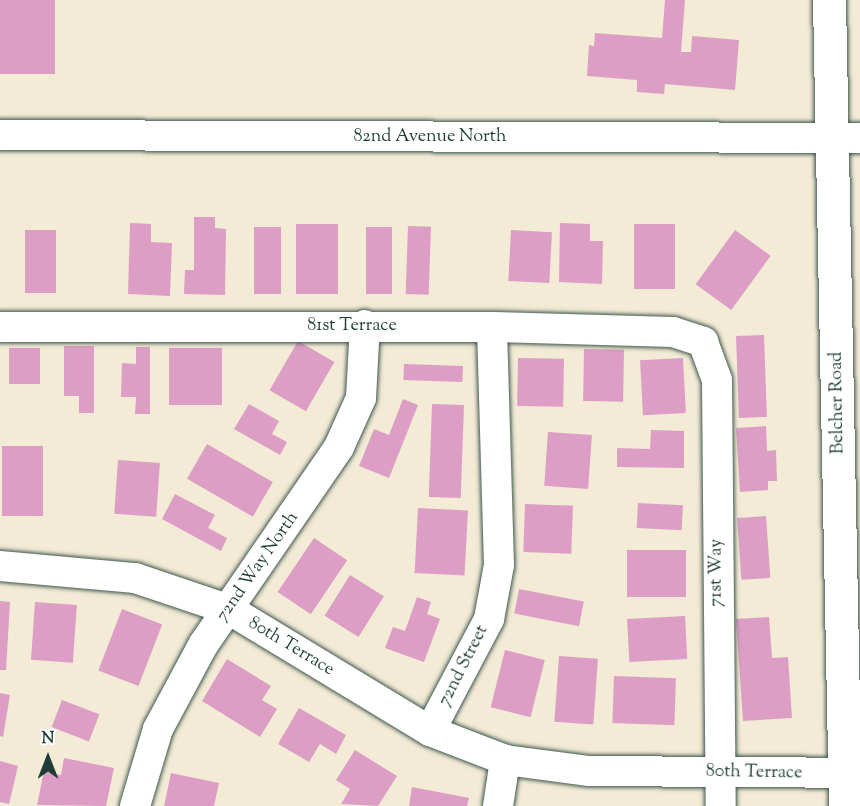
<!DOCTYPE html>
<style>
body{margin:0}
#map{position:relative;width:860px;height:806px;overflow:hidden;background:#f3ebd6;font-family:"Sorts Mill Goudy",serif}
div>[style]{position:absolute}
.building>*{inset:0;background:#dc9ec5;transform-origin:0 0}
.roads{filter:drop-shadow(0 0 2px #3f574c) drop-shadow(0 0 2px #3f574c)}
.minor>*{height:30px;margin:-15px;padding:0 15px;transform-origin:15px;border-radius:15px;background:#fff}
.secondary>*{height:33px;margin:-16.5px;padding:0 16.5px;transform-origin:16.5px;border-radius:16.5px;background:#fff}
span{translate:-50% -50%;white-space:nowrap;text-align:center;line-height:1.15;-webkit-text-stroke:5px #fff;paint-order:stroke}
.street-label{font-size:18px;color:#1f3d34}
.north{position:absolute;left:18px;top:728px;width:60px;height:60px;-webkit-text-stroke:4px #fff;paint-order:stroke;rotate:0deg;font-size:16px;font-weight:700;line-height:24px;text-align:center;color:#1f3d34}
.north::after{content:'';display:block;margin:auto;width:21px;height:27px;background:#1f3d34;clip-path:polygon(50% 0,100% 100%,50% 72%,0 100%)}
</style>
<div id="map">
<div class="building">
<i style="left:0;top:0;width:55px;height:74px"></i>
<i style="clip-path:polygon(665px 0,685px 0,681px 52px,691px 52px,692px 36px,739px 40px,735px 90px,665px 84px,664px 94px,637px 92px,637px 80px,587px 76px,589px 45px,594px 46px,595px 33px,662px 38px)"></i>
<i style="clip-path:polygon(194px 217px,215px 217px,215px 228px,226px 229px,225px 295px,184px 294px,185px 270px,194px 270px)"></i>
<i style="clip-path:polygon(130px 223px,151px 224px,151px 242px,172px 243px,170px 296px,128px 294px)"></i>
<i style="clip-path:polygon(560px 223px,590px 224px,590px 241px,603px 241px,602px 284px,559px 282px)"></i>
<i style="left:296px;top:224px;width:42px;height:70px"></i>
<i style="left:634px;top:224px;width:41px;height:65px"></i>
<i style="left:408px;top:226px;width:23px;height:68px;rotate:2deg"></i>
<i style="left:254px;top:227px;width:27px;height:67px"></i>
<i style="left:366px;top:227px;width:26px;height:67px"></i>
<i style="left:25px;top:230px;width:31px;height:63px"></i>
<i style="left:511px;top:230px;width:41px;height:51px;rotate:3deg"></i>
<i style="left:735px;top:230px;width:44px;height:67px;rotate:36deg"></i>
<i style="left:764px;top:335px;width:82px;height:28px;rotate:88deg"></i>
<i style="left:298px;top:341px;width:42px;height:57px;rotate:30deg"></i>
<i style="clip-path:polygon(64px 346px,94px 346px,94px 413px,79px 413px,79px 396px,64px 396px)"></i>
<i style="clip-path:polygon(136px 347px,150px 347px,150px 414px,135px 414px,136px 397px,121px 397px,122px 363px,136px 364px)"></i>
<i style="left:9px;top:348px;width:31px;height:36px"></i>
<i style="left:169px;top:348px;width:53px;height:57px"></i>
<i style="left:584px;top:349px;width:40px;height:52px;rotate:1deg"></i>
<i style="left:518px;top:358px;width:46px;height:48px;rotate:1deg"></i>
<i style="left:683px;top:358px;width:55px;height:43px;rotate:87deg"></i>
<i style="left:404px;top:364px;width:59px;height:16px;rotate:2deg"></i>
<i style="clip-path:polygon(403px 399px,418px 405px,389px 478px,359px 466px,374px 429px,389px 435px)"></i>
<i style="clip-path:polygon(249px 404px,279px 421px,272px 434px,287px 442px,280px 455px,234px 429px)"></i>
<i style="left:432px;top:404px;width:32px;height:93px;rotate:2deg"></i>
<i style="clip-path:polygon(766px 426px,767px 451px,776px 450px,777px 481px,768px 481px,768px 490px,740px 492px,736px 428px)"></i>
<i style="clip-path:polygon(651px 430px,684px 431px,684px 468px,617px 467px,617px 448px,650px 449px)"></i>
<i style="left:548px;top:432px;width:44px;height:54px;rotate:4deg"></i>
<i style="left:207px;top:444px;width:76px;height:40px;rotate:30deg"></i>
<i style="left:2px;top:446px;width:41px;height:70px"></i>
<i style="left:118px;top:460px;width:42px;height:54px;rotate:4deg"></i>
<i style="clip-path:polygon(175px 494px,215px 515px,208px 528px,227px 538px,221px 551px,162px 519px)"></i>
<i style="left:638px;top:503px;width:45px;height:25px;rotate:3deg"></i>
<i style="left:525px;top:504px;width:48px;height:48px;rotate:2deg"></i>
<i style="left:418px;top:508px;width:50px;height:65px;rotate:3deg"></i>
<i style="left:766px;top:516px;width:62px;height:29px;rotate:86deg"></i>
<i style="left:314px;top:538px;width:40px;height:65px;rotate:34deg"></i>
<i style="left:627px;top:550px;width:59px;height:47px"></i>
<i style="left:350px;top:575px;width:40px;height:48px;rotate:32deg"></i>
<i style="left:519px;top:589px;width:66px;height:25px;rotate:11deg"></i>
<i style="clip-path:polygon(417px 597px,431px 602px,427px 614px,440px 619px,424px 662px,385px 648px,393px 627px,405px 631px)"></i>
<i style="clip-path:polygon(0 601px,10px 602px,6px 670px,0 670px)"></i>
<i style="left:35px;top:602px;width:42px;height:58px;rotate:4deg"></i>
<i style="left:122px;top:609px;width:43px;height:66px;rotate:21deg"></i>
<i style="left:685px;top:616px;width:43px;height:58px;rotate:87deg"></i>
<i style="clip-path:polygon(769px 617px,772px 658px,788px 657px,792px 718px,743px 721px,736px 619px)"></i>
<i style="left:505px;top:650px;width:41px;height:59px;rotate:14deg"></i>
<i style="left:559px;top:656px;width:39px;height:66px;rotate:4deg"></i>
<i style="clip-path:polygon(227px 659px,271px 686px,262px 700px,277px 709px,260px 737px,202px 701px)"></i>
<i style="left:614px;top:676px;width:62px;height:47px;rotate:2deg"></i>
<i style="clip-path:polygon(0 693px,10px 695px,3px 737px,0 736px)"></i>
<i style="left:62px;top:700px;width:40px;height:29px;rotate:21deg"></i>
<i style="clip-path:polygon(299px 708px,346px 735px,336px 754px,320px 744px,309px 762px,278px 744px)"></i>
<i style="clip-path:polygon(355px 750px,397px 776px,378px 806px,341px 804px,350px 789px,336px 780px)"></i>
<i style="clip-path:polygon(64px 758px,114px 768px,106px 806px,37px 805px,44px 771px,61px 775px)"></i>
<i style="clip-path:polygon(0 761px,18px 766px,9px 804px,0 802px)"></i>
<i style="clip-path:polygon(171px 773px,219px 783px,214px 806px,164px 806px)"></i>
<i style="clip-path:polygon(412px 787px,469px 798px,467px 806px,409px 806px)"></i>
</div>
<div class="roads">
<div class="minor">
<i style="left:0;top:135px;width:860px;rotate:0.2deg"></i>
<i style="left:0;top:327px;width:492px"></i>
<i style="left:492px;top:327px;width:181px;rotate:1.6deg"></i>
<i style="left:673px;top:332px;width:32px;rotate:18deg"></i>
<i style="left:703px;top:342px;width:40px;rotate:69.8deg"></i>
<i style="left:717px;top:380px;width:426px;rotate:89.5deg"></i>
<i style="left:0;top:566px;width:136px;rotate:5.1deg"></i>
<i style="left:135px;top:578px;width:100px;rotate:18.6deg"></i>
<i style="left:230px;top:610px;width:234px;rotate:31.2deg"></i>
<i style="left:430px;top:731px;width:80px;rotate:21.1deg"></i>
<i style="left:505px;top:760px;width:85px;rotate:7.5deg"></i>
<i style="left:589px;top:771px;width:271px;rotate:0.4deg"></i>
<i style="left:430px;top:731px;width:127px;rotate:-62.2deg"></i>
<i style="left:489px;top:619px;width:55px;rotate:-79.5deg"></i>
<i style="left:499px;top:565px;width:238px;rotate:-91.7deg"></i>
<i style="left:135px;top:806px;width:80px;rotate:-73.4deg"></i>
<i style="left:158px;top:729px;width:95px;rotate:-61.8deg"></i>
<i style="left:203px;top:645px;width:240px;rotate:-55.5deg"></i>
<i style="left:339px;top:447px;width:54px;rotate:-65.8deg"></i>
<i style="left:361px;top:398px;width:73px;rotate:-86.9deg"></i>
<i style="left:498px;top:806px;width:47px;rotate:-81.3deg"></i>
</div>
<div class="secondary">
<i style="left:829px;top:0;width:806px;rotate:88.86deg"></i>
</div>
</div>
<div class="street-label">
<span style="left:430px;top:137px">82nd Avenue North</span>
<span style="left:352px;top:326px">81st Terrace</span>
<span style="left:838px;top:403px;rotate:-91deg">Belcher Road</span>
<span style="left:258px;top:567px;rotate:-55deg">72nd Way North</span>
<span style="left:717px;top:573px;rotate:-90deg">71st Way</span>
<span style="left:291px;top:647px;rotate:31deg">80th Terrace</span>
<span style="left:464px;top:666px;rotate:-63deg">72nd Street</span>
<span style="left:754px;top:773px;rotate:1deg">80th Terrace</span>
</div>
<div class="north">N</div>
</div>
